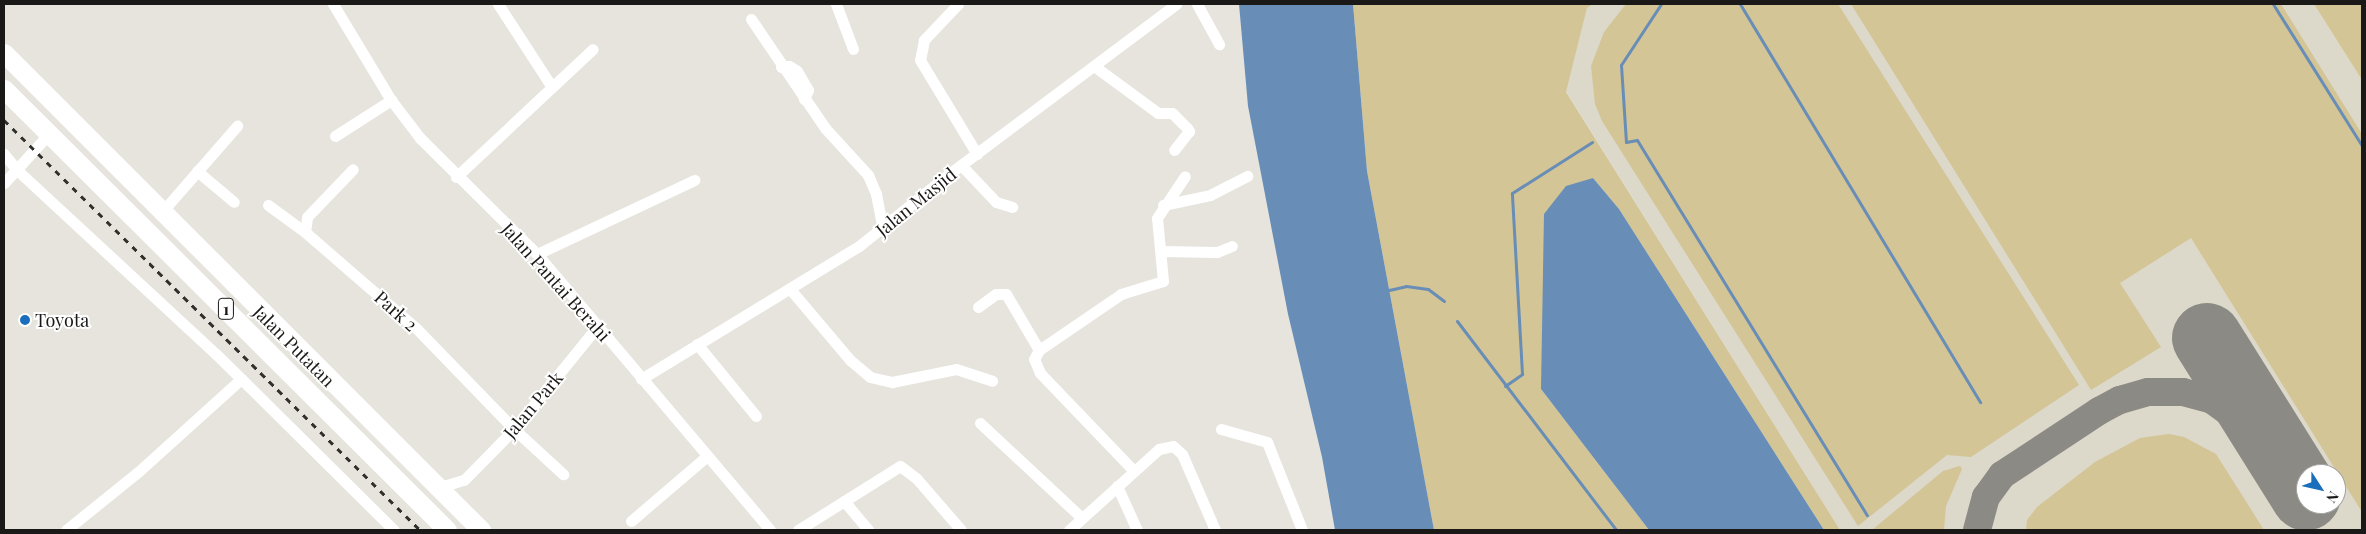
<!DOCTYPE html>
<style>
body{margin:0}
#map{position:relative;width:2366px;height:534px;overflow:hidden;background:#e6e4dd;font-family:"Playfair Display",serif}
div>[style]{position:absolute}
.built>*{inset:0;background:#dcd8ca}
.green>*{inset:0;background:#d3c596}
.water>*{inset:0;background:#688db6}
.stream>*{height:3px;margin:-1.5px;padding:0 1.5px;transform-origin:1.5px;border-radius:1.5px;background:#688db6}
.taxiway>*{height:28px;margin:-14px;padding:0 14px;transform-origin:14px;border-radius:14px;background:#8b8a84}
.runway>*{height:70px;margin:-35px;padding:0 35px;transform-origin:35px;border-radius:35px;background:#8b8a84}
.minor>*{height:11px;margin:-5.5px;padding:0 5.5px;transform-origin:5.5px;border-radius:5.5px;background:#fff}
.trunk>*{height:19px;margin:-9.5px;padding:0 9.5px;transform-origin:9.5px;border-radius:9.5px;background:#fff}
.rail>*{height:3px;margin-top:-1.5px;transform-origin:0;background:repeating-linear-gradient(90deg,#302f2c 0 6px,transparent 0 12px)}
.dots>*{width:14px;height:14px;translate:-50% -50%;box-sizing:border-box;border:2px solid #fff;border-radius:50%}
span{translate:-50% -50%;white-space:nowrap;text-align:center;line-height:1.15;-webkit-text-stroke:4px #fff;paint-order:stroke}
.shield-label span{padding:1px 4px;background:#fff;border:1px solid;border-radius:4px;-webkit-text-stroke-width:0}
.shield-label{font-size:16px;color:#1a1917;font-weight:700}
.street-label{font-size:18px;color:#1a1917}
.poi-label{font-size:18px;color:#1a1917}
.left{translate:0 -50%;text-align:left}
.frame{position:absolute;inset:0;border:5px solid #1a1917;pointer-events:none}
.north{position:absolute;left:2296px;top:464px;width:50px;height:50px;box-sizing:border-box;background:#fff;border:1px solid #a3a3a2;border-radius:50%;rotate:125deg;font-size:14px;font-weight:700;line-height:20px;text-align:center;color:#1a1917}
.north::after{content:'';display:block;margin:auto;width:18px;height:22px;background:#1a6ebc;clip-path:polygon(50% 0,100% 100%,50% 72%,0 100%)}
</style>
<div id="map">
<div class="built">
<i style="clip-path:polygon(evenodd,1593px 4px,2314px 4px,2362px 80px,2362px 530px,1840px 530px,1566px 91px,1587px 8px,1593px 4px,2306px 474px,2336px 474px,2336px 504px,2306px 504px,2306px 474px)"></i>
</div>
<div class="green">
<i style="clip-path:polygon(1353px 4px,1593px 4px,1587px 8px,1566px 92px,1840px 530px,1824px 530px,1619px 209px,1593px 178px,1541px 389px,1649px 530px,1434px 530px,1367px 171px)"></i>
<i style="clip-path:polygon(1626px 4px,1838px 4px,2079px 385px,1971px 457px,1947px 455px,1858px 526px,1602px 121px,1595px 104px,1591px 66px,1604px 32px)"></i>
<i style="clip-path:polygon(1851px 4px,2281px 4px,2362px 134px,2362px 512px,2191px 238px,2120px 283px,2161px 347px,2091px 390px)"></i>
<i style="clip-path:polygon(2314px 4px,2362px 4px,2362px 80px)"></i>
<i style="clip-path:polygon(2169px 434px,2184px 437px,2216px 454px,2264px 530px,2026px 530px,2027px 520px,2037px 507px,2095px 462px,2140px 438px)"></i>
<i style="clip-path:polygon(1960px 466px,1962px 469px,1946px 506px,1944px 530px,1872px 530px,1943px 471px)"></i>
</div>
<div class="water">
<i style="clip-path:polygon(1239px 4px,1353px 4px,1367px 171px,1434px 530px,1335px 530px,1322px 457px,1288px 314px,1248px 106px)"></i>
<i style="clip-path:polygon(1593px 178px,1619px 209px,1824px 530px,1649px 530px,1541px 389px,1544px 214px,1566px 186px)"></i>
</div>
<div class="stream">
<i style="left:1661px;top:4px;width:73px;rotate:123.3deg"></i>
<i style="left:1621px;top:65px;width:77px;rotate:86.3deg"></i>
<i style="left:1626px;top:142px;width:11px;rotate:-10deg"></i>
<i style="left:1637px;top:140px;width:440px;rotate:58.5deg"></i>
<i style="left:1740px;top:4px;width:465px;rotate:58.9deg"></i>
<i style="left:2273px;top:4px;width:168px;rotate:57.9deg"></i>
<i style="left:1389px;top:290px;width:17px;rotate:-13deg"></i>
<i style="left:1406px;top:286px;width:22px;rotate:8deg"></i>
<i style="left:1428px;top:289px;width:20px;rotate:37deg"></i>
<i style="left:1457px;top:321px;width:263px;rotate:52.7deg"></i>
<i style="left:1505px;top:386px;width:21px;rotate:-35deg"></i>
<i style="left:1522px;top:374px;width:181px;rotate:-93.2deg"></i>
<i style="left:1512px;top:193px;width:95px;rotate:-32.5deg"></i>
</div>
<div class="taxiway">
<i style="left:1977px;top:530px;width:34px;rotate:-75deg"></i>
<i style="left:1986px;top:497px;width:27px;rotate:-54deg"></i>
<i style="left:2002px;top:475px;width:116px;rotate:-33.4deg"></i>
<i style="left:2099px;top:411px;width:24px;rotate:-28deg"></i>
<i style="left:2120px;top:400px;width:29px;rotate:-16deg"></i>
<i style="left:2148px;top:392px;width:35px"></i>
<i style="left:2183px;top:392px;width:30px;rotate:15deg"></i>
<i style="left:2212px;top:400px;width:75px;rotate:35.8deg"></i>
</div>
<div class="runway">
<i style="left:2207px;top:338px;width:186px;rotate:57.9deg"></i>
</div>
<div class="minor">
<i style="left:333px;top:4px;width:112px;rotate:58.9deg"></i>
<i style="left:391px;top:100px;width:48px;rotate:52.7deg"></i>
<i style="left:420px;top:138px;width:165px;rotate:44.8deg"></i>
<i style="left:537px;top:254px;width:361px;rotate:49.8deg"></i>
<i style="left:498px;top:4px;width:99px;rotate:57deg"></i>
<i style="left:836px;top:4px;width:48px;rotate:69.3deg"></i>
<i style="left:958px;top:4px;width:50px;rotate:133.4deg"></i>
<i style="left:924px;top:40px;width:20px;rotate:101deg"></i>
<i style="left:920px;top:60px;width:110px;rotate:58.8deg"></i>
<i style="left:1197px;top:4px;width:46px;rotate:61.2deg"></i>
<i style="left:751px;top:19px;width:132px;rotate:55.8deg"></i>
<i style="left:825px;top:128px;width:64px;rotate:47.5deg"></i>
<i style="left:868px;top:175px;width:21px;rotate:67deg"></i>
<i style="left:876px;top:194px;width:36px;rotate:79deg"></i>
<i style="left:1094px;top:66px;width:79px;rotate:36.3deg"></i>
<i style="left:1158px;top:113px;width:14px"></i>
<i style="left:1172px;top:113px;width:21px;rotate:45deg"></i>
<i style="left:1187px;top:128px;width:4px;rotate:56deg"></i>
<i style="left:1189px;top:131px;width:24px;rotate:128deg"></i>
<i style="left:781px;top:67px;width:8px;rotate:-7deg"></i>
<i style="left:789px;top:66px;width:9px;rotate:32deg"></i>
<i style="left:797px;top:71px;width:22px;rotate:60deg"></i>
<i style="left:808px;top:90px;width:10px;rotate:114deg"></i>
<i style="left:335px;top:136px;width:67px;rotate:-32.7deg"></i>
<i style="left:4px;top:154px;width:19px;rotate:51deg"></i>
<i style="left:16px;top:169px;width:272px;rotate:42.8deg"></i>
<i style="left:216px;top:354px;width:250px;rotate:44.7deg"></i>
<i style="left:961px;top:165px;width:51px;rotate:46.6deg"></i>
<i style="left:996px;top:202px;width:17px;rotate:17deg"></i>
<i style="left:197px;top:171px;width:48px;rotate:40deg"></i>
<i style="left:456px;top:177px;width:187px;rotate:-43.1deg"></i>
<i style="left:4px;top:183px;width:65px;rotate:-47.5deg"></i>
<i style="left:268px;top:205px;width:46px;rotate:36.1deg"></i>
<i style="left:305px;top:232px;width:147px;rotate:40.9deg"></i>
<i style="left:416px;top:328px;width:141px;rotate:45.9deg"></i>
<i style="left:514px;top:429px;width:67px;rotate:42.6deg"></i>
<i style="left:1163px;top:205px;width:48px;rotate:-12deg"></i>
<i style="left:1210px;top:195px;width:42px;rotate:-27.2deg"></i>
<i style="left:161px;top:213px;width:116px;rotate:-48.9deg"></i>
<i style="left:305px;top:232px;width:15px;rotate:-82deg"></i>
<i style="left:307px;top:217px;width:66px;rotate:-46.2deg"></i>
<i style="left:1161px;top:251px;width:56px;rotate:1deg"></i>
<i style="left:1217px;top:252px;width:16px;rotate:-22deg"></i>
<i style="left:537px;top:254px;width:174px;rotate:-25.2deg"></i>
<i style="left:790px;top:289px;width:93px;rotate:49.8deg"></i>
<i style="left:850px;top:360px;width:26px;rotate:40deg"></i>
<i style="left:870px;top:377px;width:23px;rotate:13deg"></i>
<i style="left:892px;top:382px;width:65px;rotate:-11.5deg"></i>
<i style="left:956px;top:369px;width:38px;rotate:18deg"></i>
<i style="left:978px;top:307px;width:22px;rotate:-36deg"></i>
<i style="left:996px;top:294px;width:10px"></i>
<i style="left:1006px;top:294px;width:65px;rotate:59.5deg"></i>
<i style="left:697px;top:344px;width:93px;rotate:50.7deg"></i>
<i style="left:641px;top:379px;width:255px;rotate:-31.4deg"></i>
<i style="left:859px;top:246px;width:115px;rotate:-38.7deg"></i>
<i style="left:949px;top:174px;width:284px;rotate:-36.8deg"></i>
<i style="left:980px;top:423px;width:139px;rotate:43deg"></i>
<i style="left:1221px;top:429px;width:48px;rotate:15.8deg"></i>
<i style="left:1267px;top:442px;width:95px;rotate:68.3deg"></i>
<i style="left:1133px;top:470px;width:134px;rotate:-133.8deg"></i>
<i style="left:1040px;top:373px;width:15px;rotate:-113deg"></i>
<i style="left:1034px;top:359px;width:10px;rotate:-61deg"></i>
<i style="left:1039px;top:350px;width:99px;rotate:-34.3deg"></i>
<i style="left:1121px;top:294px;width:44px;rotate:-17.2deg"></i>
<i style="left:1163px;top:281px;width:63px;rotate:-95.4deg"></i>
<i style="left:1157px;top:218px;width:50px;rotate:-56.3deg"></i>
<i style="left:1117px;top:486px;width:48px;rotate:65.6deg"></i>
<i style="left:437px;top:488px;width:28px;rotate:-17deg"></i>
<i style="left:464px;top:480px;width:71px;rotate:-45.6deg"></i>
<i style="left:514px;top:429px;width:132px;rotate:-50.9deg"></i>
<i style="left:844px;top:501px;width:38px;rotate:50deg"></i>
<i style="left:631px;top:521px;width:100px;rotate:-40.5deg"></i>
<i style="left:66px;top:530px;width:92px;rotate:-38.9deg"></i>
<i style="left:138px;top:472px;width:139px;rotate:-42.1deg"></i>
<i style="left:798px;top:530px;width:120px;rotate:-32.1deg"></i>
<i style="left:900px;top:466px;width:21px;rotate:37deg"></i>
<i style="left:917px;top:479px;width:67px;rotate:49.2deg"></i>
<i style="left:1069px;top:530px;width:121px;rotate:-42deg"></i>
<i style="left:1159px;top:449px;width:14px;rotate:-12deg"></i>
<i style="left:1173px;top:446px;width:12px;rotate:42deg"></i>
<i style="left:1182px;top:454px;width:83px;rotate:66.5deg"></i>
</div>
<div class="trunk">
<i style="left:4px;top:53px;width:675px;rotate:45deg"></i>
<i style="left:4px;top:89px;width:625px;rotate:44.87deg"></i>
</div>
<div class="rail">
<i style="left:4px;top:120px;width:584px;rotate:44.58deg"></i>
</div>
<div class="dots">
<i style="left:25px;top:320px;background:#1a6ebc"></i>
</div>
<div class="shield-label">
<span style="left:226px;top:309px">1</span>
</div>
<div class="street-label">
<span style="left:916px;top:202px;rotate:-39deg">Jalan Masjid</span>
<span style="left:556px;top:282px;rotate:48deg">Jalan Pantai Berahi</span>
<span style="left:396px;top:311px;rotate:42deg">Park 2</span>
<span style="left:294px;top:346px;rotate:45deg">Jalan Putatan</span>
<span style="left:533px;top:405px;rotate:-50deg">Jalan Park</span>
</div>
<div class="poi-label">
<span class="left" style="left:35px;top:320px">Toyota</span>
</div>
<div class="frame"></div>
<div class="north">N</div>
</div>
